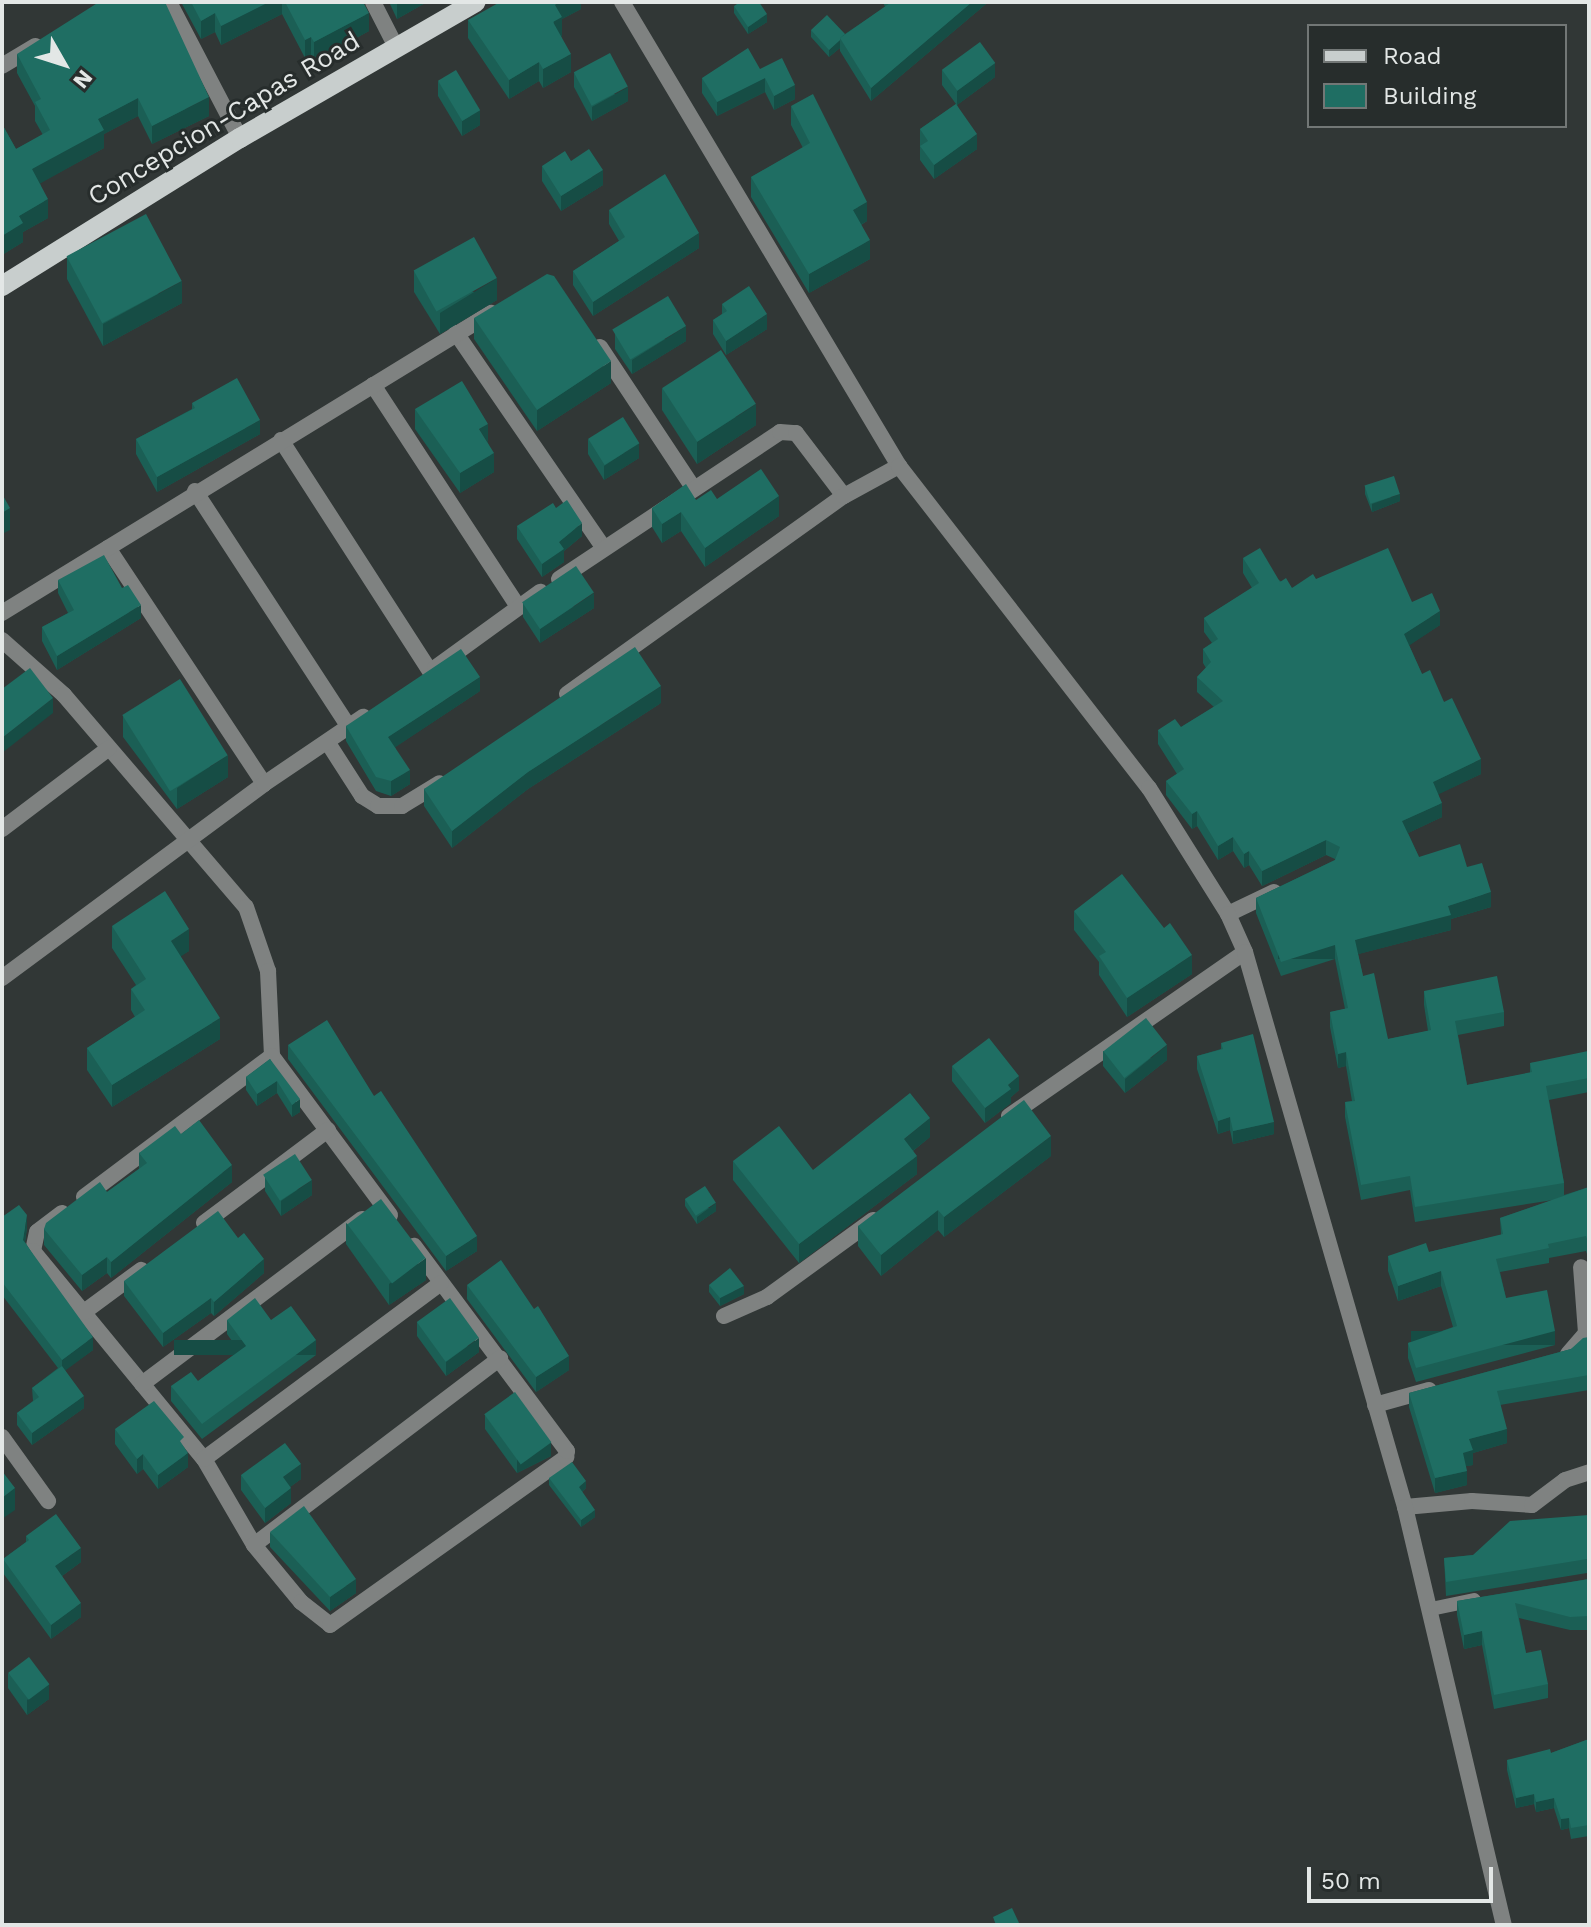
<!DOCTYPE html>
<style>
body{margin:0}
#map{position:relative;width:1591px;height:1927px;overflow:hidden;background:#313736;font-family:"Work Sans",sans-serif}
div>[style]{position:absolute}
.service>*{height:14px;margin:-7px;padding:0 7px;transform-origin:7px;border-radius:7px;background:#7f8281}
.minor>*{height:16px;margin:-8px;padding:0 8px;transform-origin:8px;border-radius:8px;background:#7f8281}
.tertiary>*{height:16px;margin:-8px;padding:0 8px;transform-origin:8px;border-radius:8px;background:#7f8281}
.primary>*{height:20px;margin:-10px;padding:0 10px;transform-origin:10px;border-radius:10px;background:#c8cecd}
.wall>*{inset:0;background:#1b5f55}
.shaded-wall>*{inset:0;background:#164d45;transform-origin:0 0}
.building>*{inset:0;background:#1f6e63;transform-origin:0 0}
span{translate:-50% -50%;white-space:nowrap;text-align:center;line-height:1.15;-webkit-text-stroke:6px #272d2c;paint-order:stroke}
.street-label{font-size:26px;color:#e3e7e6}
.frame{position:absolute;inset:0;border:4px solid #e3e7e6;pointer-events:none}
.legend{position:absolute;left:1307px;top:24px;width:260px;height:104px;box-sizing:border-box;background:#272d2c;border:2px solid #727776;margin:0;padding:10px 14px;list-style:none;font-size:24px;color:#e3e7e6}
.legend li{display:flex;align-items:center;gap:16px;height:40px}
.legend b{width:40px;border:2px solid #727776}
.north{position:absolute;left:24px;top:24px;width:80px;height:80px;-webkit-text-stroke:6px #272d2c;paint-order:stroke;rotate:129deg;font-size:22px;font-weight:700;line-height:32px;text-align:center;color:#e3e7e6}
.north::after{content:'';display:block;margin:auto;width:28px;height:36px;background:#e3e7e6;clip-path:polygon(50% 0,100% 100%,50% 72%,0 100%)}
.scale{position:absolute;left:1307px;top:1867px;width:186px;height:36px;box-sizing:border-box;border:4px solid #e3e7e6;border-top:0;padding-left:10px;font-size:24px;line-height:28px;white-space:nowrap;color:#e3e7e6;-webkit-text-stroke:6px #272d2c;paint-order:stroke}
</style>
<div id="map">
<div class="service">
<i style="left:1431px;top:1609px;width:44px;rotate:-11.8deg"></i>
</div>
<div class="minor">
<i style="left:169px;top:2px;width:153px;rotate:62.4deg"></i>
<i style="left:373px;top:2px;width:51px;rotate:62.9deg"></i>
<i style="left:2px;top:66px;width:39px;rotate:-31deg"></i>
<i style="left:456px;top:333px;width:261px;rotate:55.5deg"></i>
<i style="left:600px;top:347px;width:167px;rotate:56.5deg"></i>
<i style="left:373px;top:385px;width:265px;rotate:56.8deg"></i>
<i style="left:281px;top:440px;width:275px;rotate:57.2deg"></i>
<i style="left:195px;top:491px;width:282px;rotate:56.9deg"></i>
<i style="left:108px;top:548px;width:283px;rotate:56.5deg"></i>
<i style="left:559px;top:579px;width:265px;rotate:-33.6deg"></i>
<i style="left:780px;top:432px;width:16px;rotate:4deg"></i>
<i style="left:796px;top:433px;width:79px;rotate:52.7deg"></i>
<i style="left:2px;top:613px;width:574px;rotate:-31.53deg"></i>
<i style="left:2px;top:640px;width:83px;rotate:41.6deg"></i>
<i style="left:64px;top:695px;width:279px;rotate:49.4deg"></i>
<i style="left:246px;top:907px;width:68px;rotate:71deg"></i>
<i style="left:268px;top:971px;width:85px;rotate:87.3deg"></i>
<i style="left:272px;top:1056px;width:198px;rotate:53.4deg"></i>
<i style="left:435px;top:668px;width:130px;rotate:-35.9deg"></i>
<i style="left:567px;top:694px;width:340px;rotate:-35.6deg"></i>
<i style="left:844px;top:496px;width:63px;rotate:-28.6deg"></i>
<i style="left:328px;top:743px;width:63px;rotate:57.3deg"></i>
<i style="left:362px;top:796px;width:19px;rotate:32deg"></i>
<i style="left:378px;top:806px;width:24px"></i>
<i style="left:402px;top:806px;width:44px;rotate:-31.2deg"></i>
<i style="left:2px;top:829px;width:134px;rotate:-37.1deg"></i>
<i style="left:1228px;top:914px;width:51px;rotate:-25.6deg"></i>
<i style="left:2px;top:978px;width:326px;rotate:-36.5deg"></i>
<i style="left:264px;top:784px;width:120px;rotate:-34.1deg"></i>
<i style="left:1009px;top:1116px;width:287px;rotate:-34.8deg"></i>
<i style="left:84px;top:1197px;width:235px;rotate:-36.9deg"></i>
<i style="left:62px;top:1213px;width:31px;rotate:143deg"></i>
<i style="left:37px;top:1232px;width:19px;rotate:102deg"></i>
<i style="left:33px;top:1251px;width:269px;rotate:50.6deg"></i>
<i style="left:204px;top:1459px;width:99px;rotate:59.8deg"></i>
<i style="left:254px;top:1545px;width:74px;rotate:50.5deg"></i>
<i style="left:301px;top:1602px;width:37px;rotate:38deg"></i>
<i style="left:330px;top:1625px;width:290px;rotate:-35.4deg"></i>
<i style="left:566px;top:1457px;width:6px;rotate:-81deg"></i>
<i style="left:567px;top:1451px;width:256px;rotate:-126.7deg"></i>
<i style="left:204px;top:1223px;width:155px;rotate:-36.9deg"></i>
<i style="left:84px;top:1312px;width:71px;rotate:-36.4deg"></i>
<i style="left:724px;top:1316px;width:47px;rotate:-23.8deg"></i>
<i style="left:767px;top:1297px;width:131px;rotate:-36deg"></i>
<i style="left:1568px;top:1354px;width:28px;rotate:-49deg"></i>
<i style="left:1586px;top:1333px;width:66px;rotate:-94.3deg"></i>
<i style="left:142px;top:1384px;width:275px;rotate:-36.9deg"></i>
<i style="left:1375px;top:1405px;width:56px;rotate:-15.5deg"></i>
<i style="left:2px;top:1437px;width:79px;rotate:54.3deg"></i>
<i style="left:204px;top:1459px;width:295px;rotate:-36.6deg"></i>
<i style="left:1405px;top:1507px;width:67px;rotate:-5.1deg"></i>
<i style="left:1472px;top:1501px;width:60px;rotate:3.8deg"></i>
<i style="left:1532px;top:1505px;width:41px;rotate:-37.1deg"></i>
<i style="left:1565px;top:1480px;width:25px;rotate:-18deg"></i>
<i style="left:254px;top:1545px;width:309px;rotate:-37.2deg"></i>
</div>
<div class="tertiary">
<i style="left:622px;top:2px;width:540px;rotate:59.16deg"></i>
<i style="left:899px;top:466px;width:408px;rotate:52.2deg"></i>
<i style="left:1149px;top:788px;width:149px;rotate:57.9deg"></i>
<i style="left:1228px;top:914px;width:42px;rotate:65.9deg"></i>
<i style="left:1245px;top:952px;width:578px;rotate:73.92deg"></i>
<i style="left:1405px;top:1507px;width:430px;rotate:76.7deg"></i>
</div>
<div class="primary">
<i style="left:2px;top:286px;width:280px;rotate:-31.9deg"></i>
<i style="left:240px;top:138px;width:272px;rotate:-30deg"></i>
</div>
<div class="wall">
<i style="clip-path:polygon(181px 2px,363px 2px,369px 31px,314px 61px,311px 55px,305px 58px,282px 14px,221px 45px,215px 32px,201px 39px)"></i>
<i style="clip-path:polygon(389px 2px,427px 2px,397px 19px)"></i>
<i style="clip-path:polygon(581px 2px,581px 9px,562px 19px,561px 36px,571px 72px,543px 88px,539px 81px,509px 99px,468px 38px,468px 20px)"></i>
<i style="clip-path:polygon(883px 2px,986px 2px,986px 4px,871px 101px,840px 51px,840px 48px,829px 57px,811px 37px,811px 30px,845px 34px,885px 7px)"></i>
<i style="clip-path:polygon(734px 6px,767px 22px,748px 34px,734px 13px)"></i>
<i style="clip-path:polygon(17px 54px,209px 116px,152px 144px,138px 116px,104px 134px,104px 148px,40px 183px,48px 218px,23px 232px,23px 242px,2px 255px,2px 124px,16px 149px,43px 135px,35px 121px,35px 106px,17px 73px)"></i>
<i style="clip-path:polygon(760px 69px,795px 99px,774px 110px,765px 92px,717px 116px,702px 93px,702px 78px)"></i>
<i style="clip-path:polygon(942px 70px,995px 77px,957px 105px,977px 149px,934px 179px,920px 160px,920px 129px,956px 104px,942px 85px)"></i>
<i style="clip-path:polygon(574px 73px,628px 101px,592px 121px,574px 87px)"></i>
<i style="clip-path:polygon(438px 81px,480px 125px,462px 136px,438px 96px)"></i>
<i style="clip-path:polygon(791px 106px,867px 221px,861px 225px,870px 259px,809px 293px,751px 197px,751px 177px,803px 148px,791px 125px)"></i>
<i style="clip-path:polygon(571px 161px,603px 185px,561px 211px,542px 181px,542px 166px)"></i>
<i style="clip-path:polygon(609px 210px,699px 248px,593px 316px,573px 285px,573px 271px,619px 241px,609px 224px)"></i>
<i style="clip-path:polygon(67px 257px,182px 303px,103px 346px,67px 279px)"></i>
<i style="clip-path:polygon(414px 271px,497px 300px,440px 334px,414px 292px)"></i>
<i style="clip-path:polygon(722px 304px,767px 329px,726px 355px,713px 334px,713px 320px,722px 314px)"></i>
<i style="clip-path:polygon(474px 318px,611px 383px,537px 431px,474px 339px)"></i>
<i style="clip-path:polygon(615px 334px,686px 341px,632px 374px,615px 349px)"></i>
<i style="clip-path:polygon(662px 388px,756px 425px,697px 464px,662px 410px)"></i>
<i style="clip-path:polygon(192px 403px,260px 434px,157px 492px,136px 454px,136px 439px,192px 409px)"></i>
<i style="clip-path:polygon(415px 409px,488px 443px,494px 472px,460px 493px,415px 429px)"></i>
<i style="clip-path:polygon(588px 439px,639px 458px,604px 480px,588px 454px)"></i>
<i style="clip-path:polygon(1365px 487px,1400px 501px,1372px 512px,1365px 494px)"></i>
<i style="clip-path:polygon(717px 499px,779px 516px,705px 567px,681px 531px,662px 543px,652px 527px,652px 508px,696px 500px)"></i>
<i style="clip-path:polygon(556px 508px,582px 536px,564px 551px,564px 562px,542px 577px,517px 539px,517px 526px)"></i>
<i style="clip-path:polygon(1243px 558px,1292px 588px,1316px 579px,1412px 602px,1440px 625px,1409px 645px,1422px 674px,1444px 702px,1481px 774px,1438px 794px,1442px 817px,1408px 833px,1419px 857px,1467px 867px,1491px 907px,1451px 919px,1451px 930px,1358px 954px,1363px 976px,1388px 1039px,1428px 1031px,1424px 1005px,1424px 991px,1504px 1012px,1504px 1026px,1458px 1035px,1467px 1085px,1530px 1073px,1530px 1063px,1589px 1056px,1589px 1092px,1549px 1100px,1564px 1183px,1564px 1195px,1589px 1187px,1589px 1260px,1586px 1251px,1549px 1258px,1549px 1263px,1500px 1272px,1506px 1298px,1555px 1345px,1416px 1382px,1408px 1358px,1408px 1343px,1453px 1327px,1441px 1286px,1398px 1301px,1388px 1271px,1388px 1256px,1429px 1252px,1501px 1235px,1500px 1218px,1553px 1200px,1415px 1222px,1410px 1190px,1361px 1200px,1345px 1117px,1345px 1102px,1352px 1101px,1346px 1066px,1338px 1068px,1330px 1027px,1330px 1012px,1345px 1009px,1335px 959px,1281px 976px,1256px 913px,1256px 898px,1335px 860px,1335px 859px,1326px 855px,1262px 886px,1249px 865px,1244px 868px,1233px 851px,1218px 860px,1197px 826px,1192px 829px,1166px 795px,1166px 781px,1177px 774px,1158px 744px,1158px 730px,1181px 727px,1214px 707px,1197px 692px,1197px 677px,1206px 668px,1203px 663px,1203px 649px,1212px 643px,1204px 632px,1204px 618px,1252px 588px,1243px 573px)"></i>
<i style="clip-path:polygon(58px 580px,141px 618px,57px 670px,42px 641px,42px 627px,68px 613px,58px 593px)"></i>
<i style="clip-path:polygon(523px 603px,594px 608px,540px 643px,523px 617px)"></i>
<i style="clip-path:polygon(480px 691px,395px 747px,410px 784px,391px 796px,376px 791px,346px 741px,346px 726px)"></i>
<i style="clip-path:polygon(661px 703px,528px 789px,452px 848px,424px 806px,424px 789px)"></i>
<i style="clip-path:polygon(123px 716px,228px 777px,177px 809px,123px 737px)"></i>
<i style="clip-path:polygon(1074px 911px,1192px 974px,1127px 1017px,1099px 975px,1099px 962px,1074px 930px)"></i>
<i style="clip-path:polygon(112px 926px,189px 951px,180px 956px,220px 1039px,112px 1107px,87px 1070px,87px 1048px,135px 1017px,131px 1010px,131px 989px,136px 985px,112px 948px)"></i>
<i style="clip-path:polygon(1221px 1043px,1274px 1134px,1233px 1144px,1230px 1130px,1218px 1134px,1197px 1069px,1197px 1056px,1221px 1049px)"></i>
<i style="clip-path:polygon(288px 1045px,374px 1096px,477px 1251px,446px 1271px,288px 1059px)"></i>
<i style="clip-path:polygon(1103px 1051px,1167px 1060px,1125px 1093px,1103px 1066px)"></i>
<i style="clip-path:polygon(270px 1059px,300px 1112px,292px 1117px,277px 1093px,257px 1106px,246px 1090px,246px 1077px)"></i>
<i style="clip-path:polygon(952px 1066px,1019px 1090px,1011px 1097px,1011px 1103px,985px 1123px,952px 1081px)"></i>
<i style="clip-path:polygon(181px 1134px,232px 1182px,111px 1278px,107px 1273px,82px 1291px,44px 1245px,44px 1229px,107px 1192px,139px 1169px,139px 1153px)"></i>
<i style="clip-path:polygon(930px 1137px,913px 1151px,917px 1174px,799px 1263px,733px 1180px,733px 1161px,813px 1170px)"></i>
<i style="clip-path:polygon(1051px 1156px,944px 1237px,938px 1230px,881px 1276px,858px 1246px,858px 1226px)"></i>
<i style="clip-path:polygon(265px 1177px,312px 1195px,281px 1216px,265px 1191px)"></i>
<i style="clip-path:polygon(685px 1199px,716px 1211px,697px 1224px,685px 1206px)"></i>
<i style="clip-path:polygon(2px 1217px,27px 1228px,25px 1242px,93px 1350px,65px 1370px,84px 1408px,32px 1445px,17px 1425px,17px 1413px,33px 1401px,32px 1388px,58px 1368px,2px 1295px)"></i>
<i style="clip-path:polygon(346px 1223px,426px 1280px,389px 1305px,346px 1244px)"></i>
<i style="clip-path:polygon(264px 1273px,214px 1316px,211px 1313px,163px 1347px,124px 1296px,124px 1281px)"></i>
<i style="clip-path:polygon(467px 1285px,569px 1370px,536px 1392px,467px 1299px)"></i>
<i style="clip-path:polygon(709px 1285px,744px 1294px,720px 1306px,709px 1292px)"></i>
<i style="clip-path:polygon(227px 1320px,271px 1320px,316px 1355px,202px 1439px,171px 1401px,171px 1386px,198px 1381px,239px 1351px,227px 1334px)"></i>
<i style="clip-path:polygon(417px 1322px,479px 1352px,446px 1376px,417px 1336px)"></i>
<i style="clip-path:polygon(1589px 1337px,1589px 1390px,1500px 1405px,1507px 1443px,1473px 1453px,1473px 1465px,1466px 1466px,1467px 1485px,1435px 1493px,1409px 1407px,1409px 1393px,1571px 1349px)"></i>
<i style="clip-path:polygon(485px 1415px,551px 1456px,517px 1473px,485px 1429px)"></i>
<i style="clip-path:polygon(115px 1429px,184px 1447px,188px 1467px,158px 1489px,143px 1469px,137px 1474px,115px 1444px)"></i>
<i style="clip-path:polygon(241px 1475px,301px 1479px,290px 1487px,291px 1503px,265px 1523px,241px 1490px)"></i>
<i style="clip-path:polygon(549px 1478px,586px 1488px,582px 1492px,595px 1517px,581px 1527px,549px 1485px)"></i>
<i style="clip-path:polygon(1589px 1515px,1589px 1574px,1587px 1573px,1446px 1596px,1444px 1558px,1473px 1555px)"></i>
<i style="clip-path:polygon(270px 1532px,356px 1593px,330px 1611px,270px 1547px)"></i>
<i style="clip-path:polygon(26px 1536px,81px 1562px,62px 1576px,81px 1617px,51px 1639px,3px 1573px,3px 1559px,26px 1542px)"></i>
<i style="clip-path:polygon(1589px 1579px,1589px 1630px,1570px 1630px,1519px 1618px,1526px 1653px,1548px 1684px,1548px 1698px,1494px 1709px,1482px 1645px,1464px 1649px,1457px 1615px,1457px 1601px)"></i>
<i style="clip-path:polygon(8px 1673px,49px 1699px,27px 1715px,8px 1688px)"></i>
<i style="clip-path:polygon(1589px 1739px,1589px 1836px,1571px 1839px,1569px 1828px,1561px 1830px,1554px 1808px,1536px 1812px,1534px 1804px,1516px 1808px,1507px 1770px,1507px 1760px,1551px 1753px)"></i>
</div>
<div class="shaded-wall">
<i style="clip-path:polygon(269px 2px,282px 2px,282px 14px,221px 45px,221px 26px)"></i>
<i style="clip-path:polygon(397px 2px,427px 2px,397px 19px)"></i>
<i style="clip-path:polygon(559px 2px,581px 2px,581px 9px,562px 19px,562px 36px,553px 40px,555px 5px)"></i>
<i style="clip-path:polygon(972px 2px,986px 2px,986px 4px,871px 101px,871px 88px)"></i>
<i style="clip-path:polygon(215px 13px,215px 32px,201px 39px,201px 21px)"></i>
<i style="clip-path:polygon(369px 13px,369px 31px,314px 61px,314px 42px)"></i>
<i style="clip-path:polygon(767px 14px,767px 22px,748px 34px,748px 27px)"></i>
<i style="clip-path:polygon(311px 37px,311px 55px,305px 58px,305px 40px)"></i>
<i style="clip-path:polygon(840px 40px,840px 48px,829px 57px,829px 50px)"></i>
<i style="clip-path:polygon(571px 54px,571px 72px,543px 88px,543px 69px)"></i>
<i style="clip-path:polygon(539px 62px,539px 81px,509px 99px,509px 80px)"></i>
<i style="clip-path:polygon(995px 63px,995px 77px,957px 105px,957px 91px)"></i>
<i style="clip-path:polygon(765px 78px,765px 92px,717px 116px,717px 102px)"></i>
<i style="clip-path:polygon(795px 85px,795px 99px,774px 110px,774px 96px)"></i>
<i style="clip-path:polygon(628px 87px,628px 101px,592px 121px,592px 107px)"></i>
<i style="clip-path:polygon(209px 97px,209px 116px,152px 144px,152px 126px)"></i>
<i style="clip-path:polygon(138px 98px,138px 116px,104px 134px,104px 148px,32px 188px,32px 169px,98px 119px)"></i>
<i style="clip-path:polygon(480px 110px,480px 125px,462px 136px,462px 121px)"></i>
<i style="clip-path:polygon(977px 134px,977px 149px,934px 179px,934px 165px)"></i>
<i style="clip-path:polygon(603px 170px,603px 185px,561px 211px,561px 196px)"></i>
<i style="clip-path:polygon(48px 199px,48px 218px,23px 232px,23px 242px,2px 255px,2px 236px,19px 216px)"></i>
<i style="clip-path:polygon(867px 202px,867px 221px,853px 229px,853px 210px)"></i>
<i style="clip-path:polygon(699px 233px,699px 248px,593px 316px,593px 302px)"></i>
<i style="clip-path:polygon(870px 240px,870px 259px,809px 293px,809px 274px)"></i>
<i style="clip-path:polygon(497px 278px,497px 300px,440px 334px,440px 313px)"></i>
<i style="clip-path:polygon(182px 281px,182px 303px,103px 346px,103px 324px)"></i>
<i style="clip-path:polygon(767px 314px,767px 329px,726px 355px,726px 341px)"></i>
<i style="clip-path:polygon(686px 326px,686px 341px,632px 374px,632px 360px)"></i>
<i style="clip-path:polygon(611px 361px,611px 383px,537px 431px,537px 410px)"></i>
<i style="clip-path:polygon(756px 404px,756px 425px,697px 464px,697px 442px)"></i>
<i style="clip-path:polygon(260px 420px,260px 434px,157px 492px,157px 477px)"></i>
<i style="clip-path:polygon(488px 424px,488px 443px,479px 429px)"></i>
<i style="clip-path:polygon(639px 443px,639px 458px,604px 480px,604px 466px)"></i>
<i style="clip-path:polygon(494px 453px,494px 472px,460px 493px,460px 473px)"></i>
<i style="clip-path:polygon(1400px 494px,1400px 501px,1372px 512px,1372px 504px)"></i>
<i style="clip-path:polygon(779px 496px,779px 516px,705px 567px,705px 548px)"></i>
<i style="clip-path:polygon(10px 508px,10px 530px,2px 534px,2px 513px)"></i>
<i style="clip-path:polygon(681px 512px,681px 531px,662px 543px,662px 524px)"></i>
<i style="clip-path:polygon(582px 523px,582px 536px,564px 551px,564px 562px,542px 577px,542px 564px,559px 542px)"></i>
<i style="clip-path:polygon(594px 593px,594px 608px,540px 643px,540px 629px)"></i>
<i style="clip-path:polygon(141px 605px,141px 618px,57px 670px,57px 656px)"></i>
<i style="clip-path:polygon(1440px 611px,1440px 625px,1404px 649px,1404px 634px)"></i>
<i style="clip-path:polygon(480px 677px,480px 691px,388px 752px,388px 737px)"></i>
<i style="clip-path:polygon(661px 686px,661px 703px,528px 789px,452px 848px,452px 831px,528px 772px)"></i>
<i style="clip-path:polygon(53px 698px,53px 713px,2px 753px,2px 738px)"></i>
<i style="clip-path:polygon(228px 755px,228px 777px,177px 809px,177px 788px)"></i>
<i style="clip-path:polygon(1481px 759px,1481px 774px,1433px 797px,1433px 782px)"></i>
<i style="clip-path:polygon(410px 770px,410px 784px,391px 796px,391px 781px)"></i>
<i style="clip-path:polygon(1442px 803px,1442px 817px,1402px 836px,1402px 821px)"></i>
<i style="clip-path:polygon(1197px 811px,1197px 826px,1192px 829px,1192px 814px)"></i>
<i style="clip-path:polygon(1233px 837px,1233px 851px,1218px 860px,1218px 846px)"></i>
<i style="clip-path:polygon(1326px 840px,1326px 855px,1262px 886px,1262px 871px)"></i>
<i style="clip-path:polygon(1249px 851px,1249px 865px,1244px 868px,1244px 854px)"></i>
<i style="clip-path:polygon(1491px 892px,1491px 907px,1451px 919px,1451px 930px,1355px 955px,1355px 940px,1448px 906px)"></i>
<i style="clip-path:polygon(189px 929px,189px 951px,171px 963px,171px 941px)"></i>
<i style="left:1335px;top:945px;width:14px;height:57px;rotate:90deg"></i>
<i style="clip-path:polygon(1192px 955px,1192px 974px,1127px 1017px,1127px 998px)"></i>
<i style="clip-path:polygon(220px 1018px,220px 1039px,112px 1107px,112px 1085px)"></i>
<i style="clip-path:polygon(1167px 1045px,1167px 1060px,1125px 1093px,1125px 1079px)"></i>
<i style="clip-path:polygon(1346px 1052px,1346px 1066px,1338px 1068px,1338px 1054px)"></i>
<i style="clip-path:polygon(1019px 1076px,1019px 1090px,1011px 1097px,1011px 1103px,985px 1123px,985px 1108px,1008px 1085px)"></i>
<i style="clip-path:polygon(277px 1081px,277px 1093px,257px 1106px,257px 1094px)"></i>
<i style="clip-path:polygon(300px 1099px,300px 1112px,292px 1117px,292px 1105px)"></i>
<i style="clip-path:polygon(1230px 1117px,1230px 1130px,1218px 1134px,1218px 1121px)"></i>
<i style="clip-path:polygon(930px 1118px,930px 1137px,904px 1158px,904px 1139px)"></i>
<i style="clip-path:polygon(1274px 1122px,1274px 1134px,1233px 1144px,1233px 1131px)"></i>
<i style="clip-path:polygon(1051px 1136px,1051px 1156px,944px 1237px,944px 1217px)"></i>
<i style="clip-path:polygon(917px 1156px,917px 1174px,799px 1263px,799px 1244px)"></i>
<i style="clip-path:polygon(232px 1165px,232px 1182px,111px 1278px,111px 1262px)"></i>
<i style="clip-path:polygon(312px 1180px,312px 1195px,281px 1216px,281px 1201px)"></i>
<i style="clip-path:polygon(716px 1203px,716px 1211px,697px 1224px,697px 1217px)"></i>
<i style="clip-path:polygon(938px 1210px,938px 1230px,881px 1276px,881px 1255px)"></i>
<i style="clip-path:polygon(27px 1215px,27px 1228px,23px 1253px,23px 1240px)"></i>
<i style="clip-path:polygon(477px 1236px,477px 1251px,446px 1271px,446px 1256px)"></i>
<i style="clip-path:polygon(107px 1257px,107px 1273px,82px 1291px,82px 1275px)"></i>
<i style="clip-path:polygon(426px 1258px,426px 1280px,389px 1305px,389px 1284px)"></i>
<i style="clip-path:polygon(264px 1259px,264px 1273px,214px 1316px,214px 1302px)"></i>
<i style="clip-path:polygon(1441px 1271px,1441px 1286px,1398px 1301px,1398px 1286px)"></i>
<i style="clip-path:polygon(744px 1286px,744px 1294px,720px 1306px,720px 1298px)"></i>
<i style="clip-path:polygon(211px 1298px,211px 1313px,163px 1347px,163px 1333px)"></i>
<i style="left:1555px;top:1331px;width:14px;height:144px;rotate:90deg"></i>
<i style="clip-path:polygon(93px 1337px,93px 1350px,62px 1373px,62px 1360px)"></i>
<i style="clip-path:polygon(479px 1338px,479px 1352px,446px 1376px,446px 1362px)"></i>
<i style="left:316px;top:1340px;width:15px;height:142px;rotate:90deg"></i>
<i style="clip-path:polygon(569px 1356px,569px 1370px,536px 1392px,536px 1377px)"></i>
<i style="clip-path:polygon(84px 1396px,84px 1408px,32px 1445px,32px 1433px)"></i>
<i style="clip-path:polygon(1507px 1429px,1507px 1443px,1473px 1453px,1473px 1465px,1463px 1467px,1463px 1453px,1469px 1439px)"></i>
<i style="clip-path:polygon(551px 1442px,551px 1456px,517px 1473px,517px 1459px)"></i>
<i style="clip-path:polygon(188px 1453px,188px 1467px,158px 1489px,158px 1475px)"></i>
<i style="clip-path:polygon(143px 1454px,143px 1469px,137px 1474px,137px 1459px)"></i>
<i style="clip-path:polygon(301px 1464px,301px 1479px,283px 1492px,283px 1477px)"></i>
<i style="clip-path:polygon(1467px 1471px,1467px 1485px,1435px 1493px,1435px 1478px)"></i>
<i style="clip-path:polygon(586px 1481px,586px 1488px,579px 1494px,579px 1487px)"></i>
<i style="clip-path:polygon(15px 1488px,15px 1510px,2px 1519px,2px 1498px)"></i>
<i style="clip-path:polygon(291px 1488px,291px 1503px,265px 1523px,265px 1508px)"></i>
<i style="clip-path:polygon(595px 1510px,595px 1517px,581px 1527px,581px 1520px)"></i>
<i style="clip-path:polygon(81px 1548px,81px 1562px,55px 1581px,55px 1566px)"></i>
<i style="clip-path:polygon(356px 1579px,356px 1593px,330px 1611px,330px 1597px)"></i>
<i style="clip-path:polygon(81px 1603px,81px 1617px,51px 1639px,51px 1625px)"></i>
<i style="clip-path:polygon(1482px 1631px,1482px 1645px,1464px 1649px,1464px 1635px)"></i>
<i style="clip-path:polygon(49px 1684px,49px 1699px,27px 1715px,27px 1700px)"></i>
<i style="clip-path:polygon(1534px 1794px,1534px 1804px,1516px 1808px,1516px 1798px)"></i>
<i style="clip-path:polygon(1554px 1798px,1554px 1808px,1536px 1812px,1536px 1802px)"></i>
<i style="clip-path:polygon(1569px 1818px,1569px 1828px,1561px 1830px,1561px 1819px)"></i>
</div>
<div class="building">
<i style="clip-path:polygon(99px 2px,165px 2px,209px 97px,152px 126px,138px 98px,98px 119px,104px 130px,32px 169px,48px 199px,19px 216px,23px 223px,2px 236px,2px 124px,16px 149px,50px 130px,35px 102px,41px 99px,17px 54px)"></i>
<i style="clip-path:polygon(191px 2px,269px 2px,221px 26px,215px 13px,201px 21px)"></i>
<i style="clip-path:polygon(285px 2px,363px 2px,369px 13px,314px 42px,311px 37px,305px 40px)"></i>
<i style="clip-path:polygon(500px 2px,559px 2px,555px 5px,562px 17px,553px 22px,571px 54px,543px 69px,539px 62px,509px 80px,468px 20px)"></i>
<i style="clip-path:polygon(740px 2px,759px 2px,767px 14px,748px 27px,734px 6px)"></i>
<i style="clip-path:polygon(889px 2px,972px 2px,871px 88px,840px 38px,890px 3px)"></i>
<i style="clip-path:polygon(827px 15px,845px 34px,840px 38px,840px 40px,829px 50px,811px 30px)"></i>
<i style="left:980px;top:42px;width:26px;height:47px;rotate:54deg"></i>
<i style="clip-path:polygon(748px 48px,760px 69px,782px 58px,795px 85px,774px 96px,765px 78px,717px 102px,702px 78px)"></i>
<i style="left:610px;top:53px;width:38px;height:41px;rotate:62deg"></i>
<i style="left:456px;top:70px;width:47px;height:21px;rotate:59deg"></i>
<i style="clip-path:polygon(813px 94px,867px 202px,853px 210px,870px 240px,809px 274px,751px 177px,810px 143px,791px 106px)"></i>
<i style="clip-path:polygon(956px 104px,977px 134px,934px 165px,920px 146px,928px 141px,920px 129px)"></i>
<i style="clip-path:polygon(589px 149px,603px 170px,561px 196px,542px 166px,565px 151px,571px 161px)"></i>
<i style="clip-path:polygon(665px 174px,699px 233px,593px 302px,573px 271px,625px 237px,609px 210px)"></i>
<i style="left:146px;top:214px;width:76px;height:90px;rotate:62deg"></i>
<i style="left:474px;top:237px;width:47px;height:69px;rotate:61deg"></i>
<i style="clip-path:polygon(547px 274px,554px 276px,611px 361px,537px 410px,474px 318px)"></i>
<i style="clip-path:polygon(749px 286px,767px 314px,726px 341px,713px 320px,727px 311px,722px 304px)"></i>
<i style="left:668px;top:296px;width:35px;height:65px;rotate:59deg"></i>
<i style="left:721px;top:350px;width:64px;height:70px;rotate:57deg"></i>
<i style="clip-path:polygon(237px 378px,260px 420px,157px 477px,136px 439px,195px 408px,192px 403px)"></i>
<i style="clip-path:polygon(462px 381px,488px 424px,479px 429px,494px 453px,460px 473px,415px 409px)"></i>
<i style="left:623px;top:417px;width:31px;height:41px;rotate:58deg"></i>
<i style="clip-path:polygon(761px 469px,779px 496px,705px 548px,681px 512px,662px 524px,652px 508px,686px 484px,696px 500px,711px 490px,717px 499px)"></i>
<i style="left:1394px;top:476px;width:19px;height:31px;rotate:72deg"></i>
<i style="clip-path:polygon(2px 494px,10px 508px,2px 513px)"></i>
<i style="clip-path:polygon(567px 500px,582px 523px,559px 542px,564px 549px,542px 564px,517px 526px,553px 503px,556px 508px)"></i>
<i style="clip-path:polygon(1260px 548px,1280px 582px,1286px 578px,1292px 588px,1313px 574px,1316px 579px,1388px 548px,1412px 602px,1432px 593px,1440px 611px,1404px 634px,1422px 674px,1430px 670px,1444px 702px,1452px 698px,1481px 759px,1433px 782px,1442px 803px,1402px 821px,1419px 857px,1460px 844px,1467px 867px,1482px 863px,1491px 892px,1448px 906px,1451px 915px,1355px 940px,1363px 976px,1374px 973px,1388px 1039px,1431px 1030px,1424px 991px,1497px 976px,1504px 1012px,1455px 1021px,1467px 1085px,1532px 1072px,1530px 1063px,1588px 1051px,1589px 1078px,1546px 1086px,1564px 1183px,1415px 1207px,1410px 1176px,1361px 1185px,1345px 1102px,1355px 1101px,1346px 1052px,1338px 1054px,1330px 1012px,1348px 1008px,1335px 945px,1281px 962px,1256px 898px,1335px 860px,1340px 847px,1326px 840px,1262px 871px,1249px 851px,1244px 854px,1233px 837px,1218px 846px,1197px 811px,1192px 814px,1166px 781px,1184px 769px,1158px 730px,1175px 719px,1181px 727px,1223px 701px,1197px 677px,1211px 662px,1203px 649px,1218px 639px,1204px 618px,1259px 583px,1243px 558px)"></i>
<i style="clip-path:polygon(104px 555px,122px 588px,128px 585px,141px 605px,57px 656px,42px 627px,74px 610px,58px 580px)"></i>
<i style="left:576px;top:566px;width:32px;height:65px;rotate:56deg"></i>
<i style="clip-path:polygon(635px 647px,661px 686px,528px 772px,452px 831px,424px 789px)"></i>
<i style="clip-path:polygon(461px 649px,480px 677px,388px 737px,410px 770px,391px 781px,376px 777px,346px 726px)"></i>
<i style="clip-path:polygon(30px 668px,53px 698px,2px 738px,2px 689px)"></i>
<i style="left:180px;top:679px;width:90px;height:68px;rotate:58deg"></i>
<i style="clip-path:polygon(1122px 874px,1164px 928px,1170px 923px,1192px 955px,1127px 998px,1099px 956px,1106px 952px,1074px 911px)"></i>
<i style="clip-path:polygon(165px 891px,189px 929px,171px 941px,220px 1018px,112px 1085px,87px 1048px,145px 1010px,131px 989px,146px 979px,112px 926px)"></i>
<i style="left:1146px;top:1018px;width:34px;height:54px;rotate:52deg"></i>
<i style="clip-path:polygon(327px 1020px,374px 1096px,381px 1091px,477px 1236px,446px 1256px,288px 1045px)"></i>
<i style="clip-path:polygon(1253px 1034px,1274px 1122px,1233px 1131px,1230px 1117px,1218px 1121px,1197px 1056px,1223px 1049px,1221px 1043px)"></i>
<i style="clip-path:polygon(989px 1038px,1019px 1076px,1008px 1085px,1011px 1089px,985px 1108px,952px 1066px)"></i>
<i style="clip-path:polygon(270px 1059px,300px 1099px,292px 1105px,277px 1081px,257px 1094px,246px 1077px)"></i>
<i style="clip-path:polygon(910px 1093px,930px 1118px,904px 1139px,917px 1156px,799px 1244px,733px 1161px,779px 1126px,813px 1170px)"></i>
<i style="clip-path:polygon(1024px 1100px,1051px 1136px,944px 1217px,938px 1210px,881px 1255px,858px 1226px)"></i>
<i style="clip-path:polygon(199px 1120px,232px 1165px,111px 1262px,107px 1257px,82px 1275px,44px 1229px,46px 1223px,100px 1182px,107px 1192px,147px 1163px,139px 1153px,175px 1126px,181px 1134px)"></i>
<i style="left:295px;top:1154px;width:31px;height:38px;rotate:57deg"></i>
<i style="left:705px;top:1186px;width:20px;height:24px;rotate:57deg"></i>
<i style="clip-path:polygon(1589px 1187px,1589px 1245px,1586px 1236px,1548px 1244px,1549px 1248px,1496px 1259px,1506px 1298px,1547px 1290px,1555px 1331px,1416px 1368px,1408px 1343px,1457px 1326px,1441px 1271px,1398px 1286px,1388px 1256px,1426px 1243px,1429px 1252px,1503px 1234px,1500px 1218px)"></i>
<i style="left:381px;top:1199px;width:74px;height:42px;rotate:53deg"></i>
<i style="clip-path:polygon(19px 1205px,27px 1215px,23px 1240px,93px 1337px,62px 1360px,2px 1282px,2px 1217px)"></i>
<i style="clip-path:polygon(218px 1211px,238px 1238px,244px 1233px,264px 1259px,214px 1302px,211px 1298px,163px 1333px,124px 1281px)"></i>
<i style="clip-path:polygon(501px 1260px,534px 1309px,538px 1306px,569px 1356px,536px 1377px,467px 1285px)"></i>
<i style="clip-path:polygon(730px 1268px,744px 1286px,720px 1298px,709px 1285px)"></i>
<i style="clip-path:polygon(255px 1298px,271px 1320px,291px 1306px,316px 1340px,202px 1424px,171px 1386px,191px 1372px,198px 1381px,246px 1346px,227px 1320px)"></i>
<i style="left:450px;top:1298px;width:49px;height:41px;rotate:54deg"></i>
<i style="clip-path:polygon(1589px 1337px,1589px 1375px,1497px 1391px,1507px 1429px,1469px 1439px,1473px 1450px,1463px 1453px,1467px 1471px,1435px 1478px,1409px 1393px,1571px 1349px,1583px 1338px)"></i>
<i style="clip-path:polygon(62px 1366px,84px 1396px,32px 1433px,17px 1413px,39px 1397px,32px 1388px)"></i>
<i style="left:515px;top:1392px;width:62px;height:38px;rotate:54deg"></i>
<i style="clip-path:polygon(154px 1401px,184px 1437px,180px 1441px,188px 1453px,158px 1475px,143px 1454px,137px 1459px,115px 1429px)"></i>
<i style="clip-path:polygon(285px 1443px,301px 1464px,283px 1477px,291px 1488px,265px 1508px,241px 1475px)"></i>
<i style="clip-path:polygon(572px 1462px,586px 1481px,579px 1487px,595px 1510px,581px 1520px,549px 1478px)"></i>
<i style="clip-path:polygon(2px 1471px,15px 1488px,2px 1498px)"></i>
<i style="clip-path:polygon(304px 1506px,356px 1579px,330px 1597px,270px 1532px)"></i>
<i style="clip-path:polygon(56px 1514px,81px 1548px,55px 1566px,81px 1603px,51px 1625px,3px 1559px,29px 1540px,26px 1536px)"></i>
<i style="clip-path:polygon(1589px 1515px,1589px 1560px,1587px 1559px,1446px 1582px,1444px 1558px,1473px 1555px,1510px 1521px)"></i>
<i style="clip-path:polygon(1589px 1579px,1589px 1616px,1570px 1617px,1515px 1603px,1526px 1653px,1541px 1650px,1548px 1684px,1494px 1695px,1482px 1631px,1464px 1635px,1457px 1601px)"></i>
<i style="left:29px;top:1657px;width:34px;height:26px;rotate:53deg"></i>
<i style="clip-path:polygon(1589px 1739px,1589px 1825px,1571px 1828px,1569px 1818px,1561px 1819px,1554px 1798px,1536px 1802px,1534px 1794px,1516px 1798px,1507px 1760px,1550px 1749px,1551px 1753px)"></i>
<i style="clip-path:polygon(1012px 1908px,1020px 1925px,996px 1925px,993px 1917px)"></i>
</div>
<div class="street-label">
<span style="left:224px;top:119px;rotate:-31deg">Concepcion-Capas Road</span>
</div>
<div class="frame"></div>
<ul class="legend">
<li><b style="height:10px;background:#c8cecd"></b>Road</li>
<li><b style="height:22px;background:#1f6e63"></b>Building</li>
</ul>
<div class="north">N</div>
<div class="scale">50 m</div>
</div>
